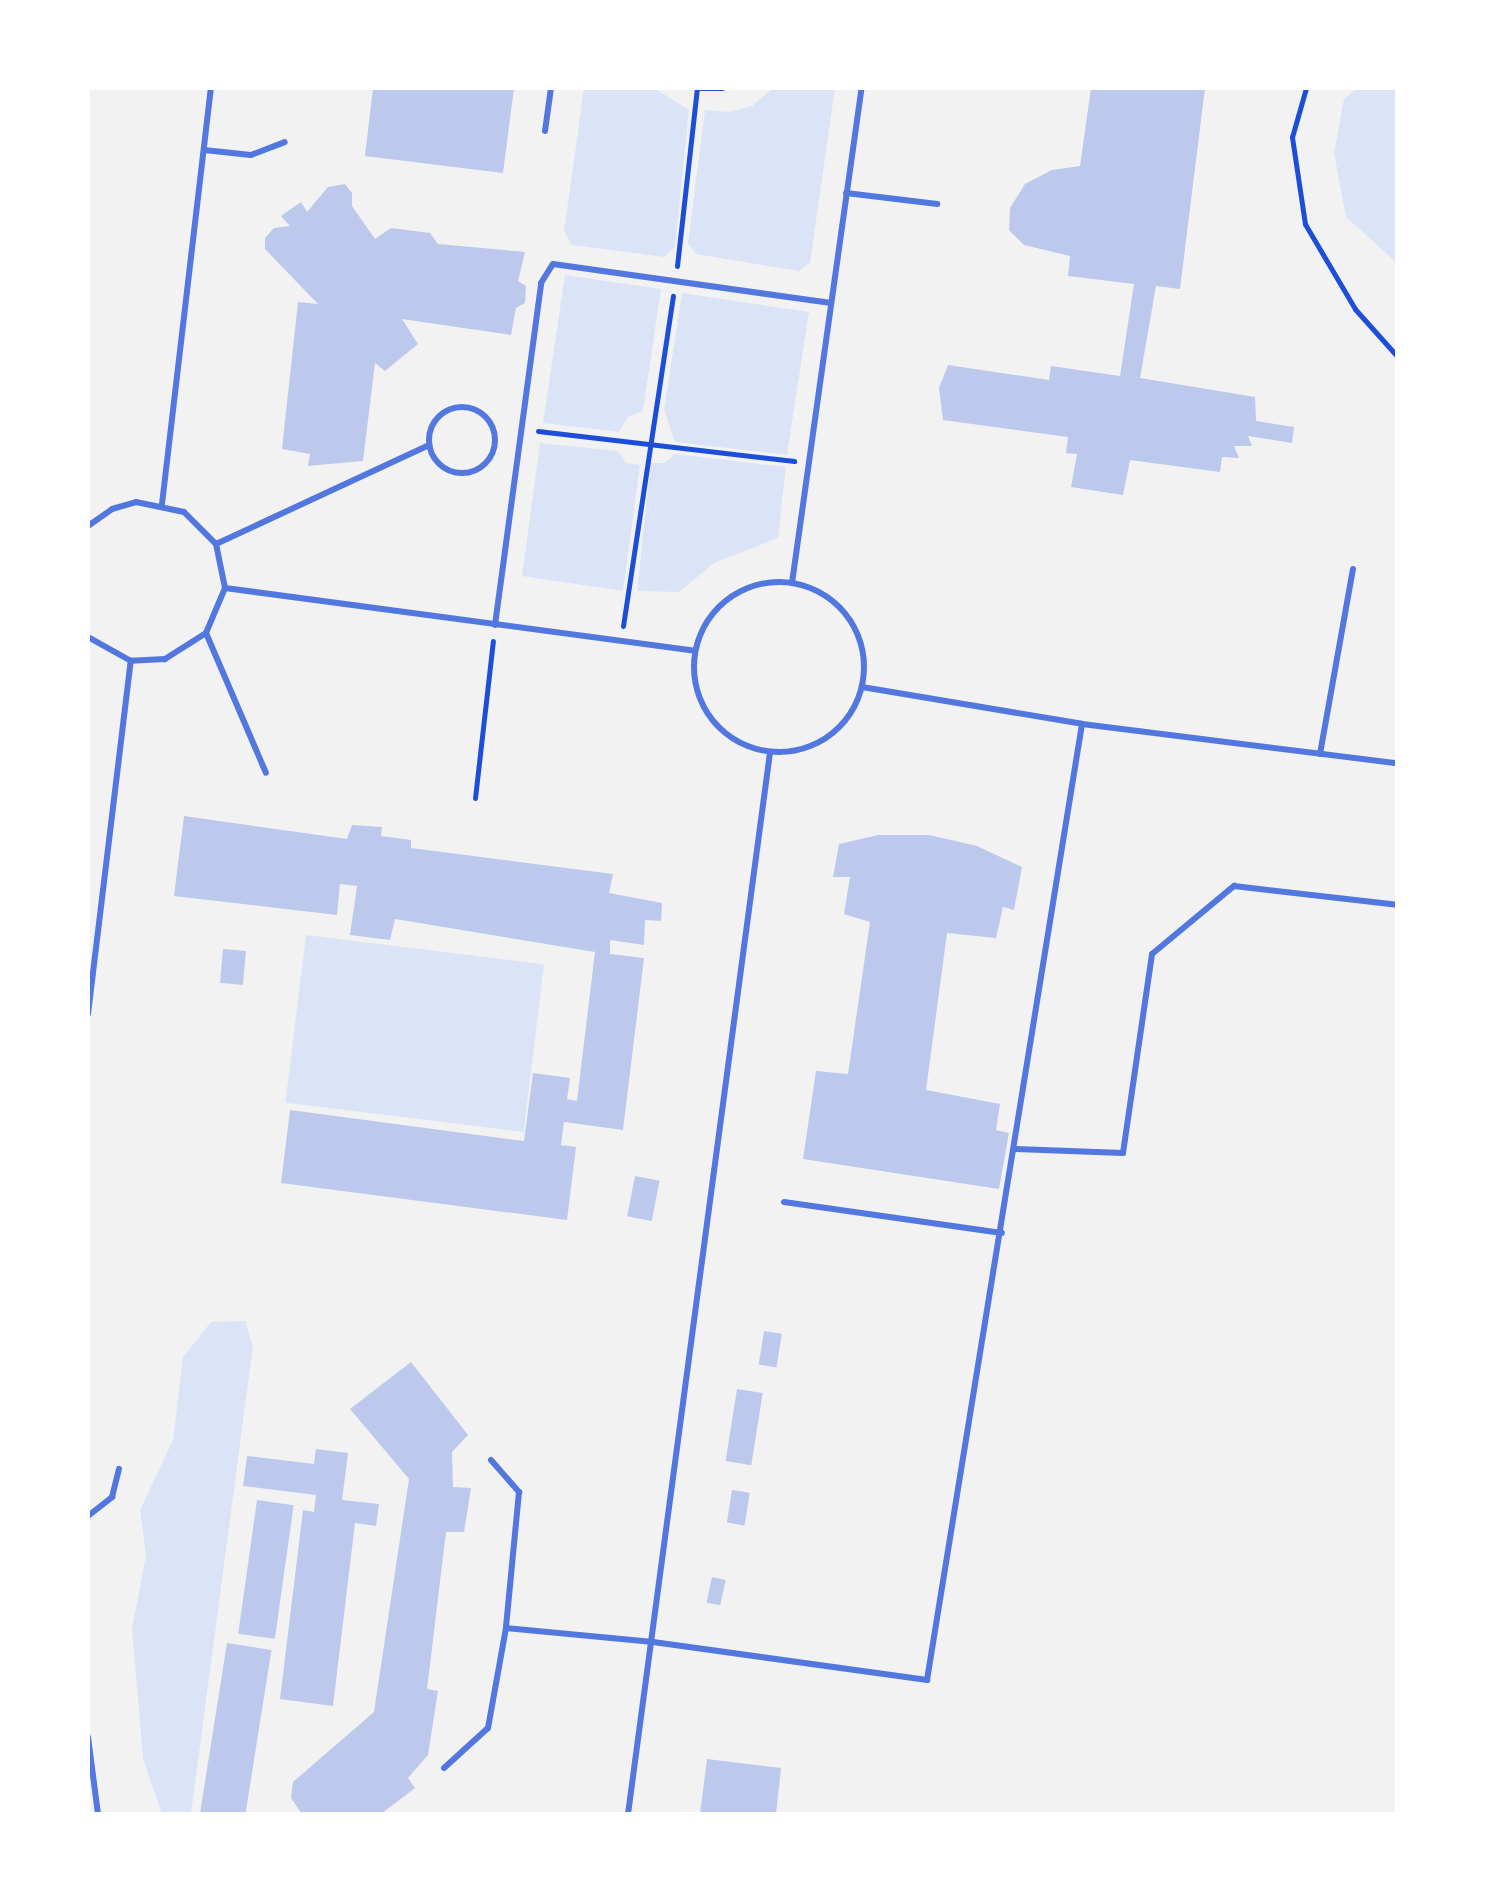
<!DOCTYPE html>
<style>
body{margin:0}
#map{position:relative;width:1485px;height:1902px;overflow:hidden;background:#f2f2f2;font-family:Cabin,sans-serif}
div>[style]{position:absolute}
.green>*{inset:0;background:#dbe4f7;transform-origin:0 0}
.building>*{inset:0;background:#bdc9ec;transform-origin:0 0}
.path>*{height:5px;margin:-2.5px;padding:0 2.5px;transform-origin:2.5px;border-radius:2.5px;background:#1d4ed8}
.service>*{height:6px;margin:-3px;padding:0 3px;transform-origin:3px;border-radius:3px;background:#5277de}
.service>.ring{margin:-3px;padding:0;box-sizing:content-box;background:none;border:6px solid #5277de;border-radius:50%}
span{translate:-50% -50%;white-space:nowrap;text-align:center;line-height:1.15;-webkit-text-stroke:6px #fff;paint-order:stroke}
.frame{position:absolute;inset:0;border:90px solid #fff;pointer-events:none}
</style>
<div id="map">
<div class="green">
<i style="clip-path:polygon(584px 88px,654px 88px,689px 110px,675px 247px,664px 257px,572px 245px,564px 231px)"></i>
<i style="clip-path:polygon(773px 88px,835px 88px,810px 263px,799px 271px,696px 254px,688px 243px,705px 110px,729px 112px,752px 106px)"></i>
<i style="clip-path:polygon(1357px 88px,1397px 88px,1397px 263px,1346px 217px,1334px 153px,1344px 99px)"></i>
<i style="clip-path:polygon(565px 275px,661px 289px,643px 411px,628px 417px,619px 432px,543px 423px)"></i>
<i style="clip-path:polygon(682px 293px,809px 312px,787px 455px,675px 442px,664px 410px)"></i>
<i style="clip-path:polygon(540px 443px,618px 451px,626px 463px,640px 465px,623px 591px,522px 576px)"></i>
<i style="clip-path:polygon(675px 454px,786px 467px,778px 538px,714px 563px,679px 592px,637px 591px,651px 463px,664px 463px)"></i>
<i style="left:306px;top:935px;width:240px;height:169px;rotate:7deg"></i>
<i style="clip-path:polygon(245px 1321px,253px 1346px,191px 1814px,162px 1814px,143px 1759px,132px 1629px,146px 1555px,140px 1510px,173px 1440px,183px 1357px,211px 1322px)"></i>
</div>
<div class="building">
<i style="clip-path:polygon(373px 88px,514px 88px,503px 173px,365px 156px)"></i>
<i style="clip-path:polygon(1091px 88px,1205px 88px,1180px 289px,1156px 286px,1140px 378px,1255px 397px,1256px 421px,1294px 427px,1292px 443px,1248px 436px,1252px 446px,1234px 446px,1239px 458px,1222px 457px,1220px 472px,1130px 460px,1123px 495px,1071px 487px,1077px 454px,1066px 453px,1068px 437px,943px 420px,939px 388px,948px 365px,1049px 380px,1051px 366px,1120px 376px,1134px 284px,1068px 276px,1070px 256px,1024px 245px,1009px 230px,1010px 208px,1025px 184px,1052px 170px,1080px 166px)"></i>
<i style="clip-path:polygon(345px 184px,352px 193px,352px 206px,375px 239px,391px 228px,430px 233px,438px 244px,525px 252px,518px 281px,526px 286px,525px 303px,516px 308px,511px 335px,402px 319px,418px 344px,385px 371px,375px 363px,363px 461px,308px 466px,310px 454px,282px 449px,298px 302px,318px 304px,265px 249px,265px 238px,274px 228px,290px 226px,281px 216px,301px 202px,307px 212px,328px 187px)"></i>
<i style="clip-path:polygon(184px 816px,347px 839px,352px 825px,382px 827px,381px 836px,411px 840px,411px 848px,613px 874px,609px 893px,662px 903px,661px 921px,645px 920px,644px 945px,610px 940px,610px 954px,644px 958px,623px 1130px,564px 1122px,561px 1145px,576px 1147px,567px 1220px,281px 1183px,290px 1110px,524px 1141px,533px 1073px,570px 1078px,567px 1099px,577px 1101px,595px 952px,395px 919px,390px 940px,350px 935px,357px 886px,340px 884px,337px 915px,174px 896px)"></i>
<i style="clip-path:polygon(878px 835px,929px 835px,977px 846px,1022px 867px,1014px 910px,1003px 907px,996px 938px,947px 933px,926px 1090px,1000px 1104px,996px 1130px,1009px 1133px,999px 1189px,803px 1159px,816px 1071px,848px 1074px,870px 922px,844px 914px,850px 877px,833px 877px,839px 844px)"></i>
<i style="left:223px;top:949px;width:23px;height:34px;rotate:5deg"></i>
<i style="left:635px;top:1176px;width:25px;height:41px;rotate:11deg"></i>
<i style="left:764px;top:1331px;width:18px;height:34px;rotate:9deg"></i>
<i style="clip-path:polygon(411px 1362px,468px 1435px,452px 1452px,453px 1487px,471px 1488px,464px 1532px,446px 1532px,427px 1689px,438px 1691px,428px 1755px,408px 1778px,415px 1788px,381px 1814px,302px 1814px,291px 1798px,293px 1782px,374px 1712px,409px 1479px,350px 1409px)"></i>
<i style="left:737px;top:1389px;width:26px;height:73px;rotate:9deg"></i>
<i style="clip-path:polygon(316px 1449px,348px 1453px,342px 1500px,379px 1504px,376px 1526px,355px 1523px,333px 1706px,280px 1699px,303px 1510px,314px 1512px,316px 1495px,243px 1486px,247px 1456px,314px 1464px)"></i>
<i style="left:732px;top:1490px;width:18px;height:33px;rotate:9deg"></i>
<i style="left:257px;top:1500px;width:37px;height:135px;rotate:8deg"></i>
<i style="left:712px;top:1577px;width:14px;height:26px;rotate:12deg"></i>
<i style="left:227px;top:1643px;width:45px;height:173px;rotate:9deg"></i>
<i style="clip-path:polygon(707px 1759px,781px 1768px,776px 1814px,700px 1814px)"></i>
</div>
<div class="path">
<i style="left:700px;top:88px;width:22px"></i>
<i style="left:1306px;top:88px;width:51px;rotate:105.9deg"></i>
<i style="left:1292px;top:137px;width:88px;rotate:81.5deg"></i>
<i style="left:1305px;top:224px;width:99px;rotate:59.5deg"></i>
<i style="left:1355px;top:309px;width:63px;rotate:48.2deg"></i>
<i style="left:677px;top:266px;width:179px;rotate:-83.6deg"></i>
<i style="left:538px;top:431px;width:258px;rotate:6.7deg"></i>
<i style="left:623px;top:626px;width:334px;rotate:-81.4deg"></i>
<i style="left:475px;top:798px;width:158px;rotate:-83.5deg"></i>
</div>
<div class="service">
<i style="left:545px;top:131px;width:43px;rotate:-82.1deg"></i>
<i style="left:204px;top:150px;width:47px;rotate:6.1deg"></i>
<i style="left:251px;top:155px;width:36px;rotate:-21deg"></i>
<i style="left:846px;top:193px;width:92px;rotate:6.9deg"></i>
<i class="ring" style="left:429px;top:407px;width:60px;height:60px"></i>
<i style="left:162px;top:504px;width:419px;rotate:-83.3deg"></i>
<i style="left:88px;top:526px;width:29px;rotate:-35deg"></i>
<i style="left:112px;top:509px;width:25px;rotate:-16deg"></i>
<i style="left:136px;top:502px;width:49px;rotate:11.8deg"></i>
<i style="left:184px;top:512px;width:45px;rotate:45deg"></i>
<i style="left:216px;top:544px;width:45px;rotate:78.4deg"></i>
<i style="left:225px;top:588px;width:49px;rotate:112.9deg"></i>
<i style="left:206px;top:633px;width:49px;rotate:147.6deg"></i>
<i style="left:165px;top:659px;width:34px;rotate:177deg"></i>
<i style="left:131px;top:661px;width:49px;rotate:-150.8deg"></i>
<i style="left:216px;top:544px;width:235px;rotate:-24.9deg"></i>
<i class="ring" style="left:694px;top:582px;width:164px;height:164px"></i>
<i style="left:792px;top:583px;width:500px;rotate:-82deg"></i>
<i style="left:225px;top:588px;width:474px;rotate:7.6deg"></i>
<i style="left:495px;top:625px;width:345px;rotate:-82.3deg"></i>
<i style="left:541px;top:283px;width:22px;rotate:-58deg"></i>
<i style="left:553px;top:264px;width:279px;rotate:8deg"></i>
<i style="left:206px;top:633px;width:152px;rotate:66.8deg"></i>
<i style="left:862px;top:687px;width:223px;rotate:9.5deg"></i>
<i style="left:1082px;top:724px;width:317px;rotate:7.1deg"></i>
<i style="left:1320px;top:754px;width:188px;rotate:-79.9deg"></i>
<i style="left:88px;top:1014px;width:356px;rotate:-83.1deg"></i>
<i style="left:1016px;top:1149px;width:107px;rotate:2.1deg"></i>
<i style="left:1123px;top:1153px;width:201px;rotate:-81.7deg"></i>
<i style="left:1152px;top:954px;width:107px;rotate:-39.7deg"></i>
<i style="left:1234px;top:886px;width:164px;rotate:6.6deg"></i>
<i style="left:784px;top:1202px;width:220px;rotate:8.1deg"></i>
<i style="left:491px;top:1460px;width:43px;rotate:48.8deg"></i>
<i style="left:519px;top:1492px;width:137px;rotate:95.5deg"></i>
<i style="left:506px;top:1628px;width:148px;rotate:5.4deg"></i>
<i style="left:653px;top:1642px;width:277px;rotate:7.9deg"></i>
<i style="left:927px;top:1680px;width:968px;rotate:-80.79deg"></i>
<i style="left:88px;top:1516px;width:31px;rotate:-38deg"></i>
<i style="left:112px;top:1497px;width:29px;rotate:-76deg"></i>
<i style="left:88px;top:1737px;width:78px;rotate:82.6deg"></i>
<i style="left:444px;top:1768px;width:59px;rotate:-42.3deg"></i>
<i style="left:488px;top:1728px;width:102px;rotate:-79.8deg"></i>
<i style="left:628px;top:1814px;width:1071px;rotate:-82.38deg"></i>
</div>
<div class="frame"></div>
</div>
